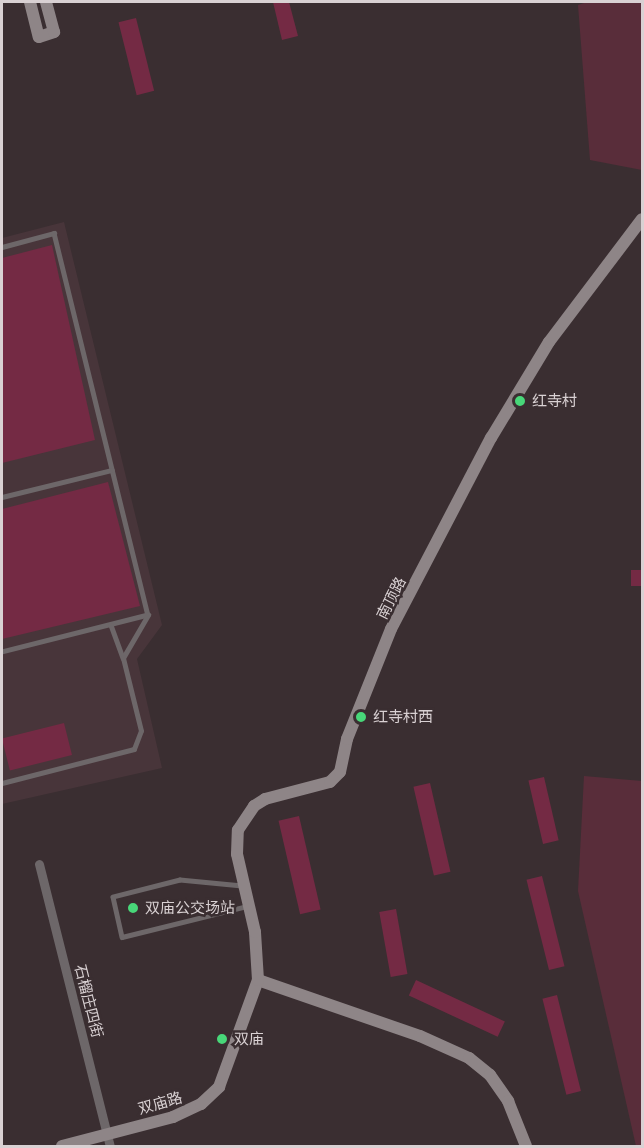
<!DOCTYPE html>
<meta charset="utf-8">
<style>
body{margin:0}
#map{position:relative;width:644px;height:1148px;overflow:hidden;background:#3a2e31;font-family:"PT Sans Narrow","Noto Sans SC",sans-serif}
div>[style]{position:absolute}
.built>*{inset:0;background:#48353a}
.green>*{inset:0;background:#592d3a}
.building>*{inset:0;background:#742a44;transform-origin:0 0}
.lane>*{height:4.5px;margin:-2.25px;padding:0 2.25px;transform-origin:2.25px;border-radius:2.25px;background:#6d6769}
.street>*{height:9px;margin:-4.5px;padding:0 4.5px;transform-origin:4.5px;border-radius:4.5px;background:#6d6769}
.secondary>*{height:12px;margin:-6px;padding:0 6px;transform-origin:6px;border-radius:6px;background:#8e8587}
.dots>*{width:16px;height:16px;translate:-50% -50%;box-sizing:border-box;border:3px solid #3a2e31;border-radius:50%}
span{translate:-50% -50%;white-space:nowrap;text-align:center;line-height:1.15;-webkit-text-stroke:5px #3a2e31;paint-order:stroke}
.poi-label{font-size:15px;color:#d9d1d3}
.left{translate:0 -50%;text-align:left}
.street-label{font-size:15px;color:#d9d1d3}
.frame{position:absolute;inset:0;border:3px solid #d9d1d3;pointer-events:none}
</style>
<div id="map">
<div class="built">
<i style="clip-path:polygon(64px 222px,162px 625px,137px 659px,162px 768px,2px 804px,2px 238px)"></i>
</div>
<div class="green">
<i style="clip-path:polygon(587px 2px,642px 2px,642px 170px,590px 160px,578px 5px)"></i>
<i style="clip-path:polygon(584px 776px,642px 781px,642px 1146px,636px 1146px,578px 891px)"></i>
</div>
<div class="building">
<i style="clip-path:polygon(273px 2px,289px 2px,298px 36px,282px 40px)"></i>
<i style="left:136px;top:18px;width:75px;height:18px;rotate:76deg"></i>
<i style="clip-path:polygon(52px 245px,95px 440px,2px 463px,2px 258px)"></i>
<i style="clip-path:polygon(108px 482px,140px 606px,2px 639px,2px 509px)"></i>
<i style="left:631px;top:570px;width:11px;height:16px"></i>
<i style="left:64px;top:723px;width:33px;height:64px;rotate:76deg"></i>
<i style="left:544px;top:777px;width:65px;height:16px;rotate:77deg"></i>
<i style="left:430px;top:783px;width:91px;height:17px;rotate:77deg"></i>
<i style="left:299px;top:816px;width:96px;height:21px;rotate:77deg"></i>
<i style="left:542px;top:876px;width:93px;height:16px;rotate:76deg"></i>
<i style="left:396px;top:909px;width:66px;height:17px;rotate:80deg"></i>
<i style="left:416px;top:980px;width:98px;height:17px;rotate:25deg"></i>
<i style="left:557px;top:995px;width:99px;height:15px;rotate:76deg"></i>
</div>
<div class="lane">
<i style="left:2px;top:247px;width:54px;rotate:-15.1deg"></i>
<i style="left:54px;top:233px;width:393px;rotate:76.2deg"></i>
<i style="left:148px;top:615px;width:151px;rotate:165.8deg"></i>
<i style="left:2px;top:497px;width:113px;rotate:-13.8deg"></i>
<i style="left:111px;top:625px;width:35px;rotate:70deg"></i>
<i style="left:123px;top:658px;width:50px;rotate:-59.8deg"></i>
<i style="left:2px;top:783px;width:136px;rotate:-14.4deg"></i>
<i style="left:134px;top:749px;width:19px;rotate:-69deg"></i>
<i style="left:141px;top:731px;width:75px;rotate:-103.9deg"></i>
<i style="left:242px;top:886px;width:62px;rotate:-174.5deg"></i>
<i style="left:180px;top:880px;width:69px;rotate:165.8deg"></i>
<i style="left:113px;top:897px;width:41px;rotate:77.3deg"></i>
<i style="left:122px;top:937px;width:129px;rotate:-13.9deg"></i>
</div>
<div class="street">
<i style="left:39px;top:864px;width:291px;rotate:75.9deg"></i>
</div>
<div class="secondary">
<i style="left:30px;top:2px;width:36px;rotate:76deg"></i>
<i style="left:39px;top:37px;width:16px;rotate:-18deg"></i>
<i style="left:54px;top:32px;width:31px;rotate:-105deg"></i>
<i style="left:258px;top:980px;width:171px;rotate:19.1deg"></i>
<i style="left:420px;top:1036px;width:54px;rotate:24.2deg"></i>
<i style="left:469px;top:1058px;width:27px;rotate:39deg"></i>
<i style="left:490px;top:1075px;width:32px;rotate:55deg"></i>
<i style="left:508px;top:1101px;width:48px;rotate:68.2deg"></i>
<i style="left:62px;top:1146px;width:115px;rotate:-14.6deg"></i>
<i style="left:173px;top:1117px;width:31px;rotate:-25deg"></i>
<i style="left:201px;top:1104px;width:25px;rotate:-43deg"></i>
<i style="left:219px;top:1087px;width:114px;rotate:-70deg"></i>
<i style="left:258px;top:980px;width:48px;rotate:-93.6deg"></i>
<i style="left:255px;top:932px;width:80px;rotate:-103deg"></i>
<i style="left:237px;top:854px;width:24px;rotate:-88deg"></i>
<i style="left:238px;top:830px;width:29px;rotate:-56deg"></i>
<i style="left:254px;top:806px;width:13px;rotate:-32deg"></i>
<i style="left:265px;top:799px;width:67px;rotate:-14.7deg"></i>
<i style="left:330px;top:782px;width:14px;rotate:-45deg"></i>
<i style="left:340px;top:772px;width:34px;rotate:-78deg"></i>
<i style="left:347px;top:739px;width:118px;rotate:-68.2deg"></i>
<i style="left:391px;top:629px;width:216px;rotate:-62.4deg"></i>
<i style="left:491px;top:438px;width:112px;rotate:-58.9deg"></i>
<i style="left:549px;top:342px;width:154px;rotate:-52.9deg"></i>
</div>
<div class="dots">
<i style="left:520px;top:401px;background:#48d779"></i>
<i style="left:361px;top:717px;background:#48d779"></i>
<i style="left:133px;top:908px;background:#48d779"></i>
<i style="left:222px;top:1039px;background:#48d779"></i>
</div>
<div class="poi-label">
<span class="left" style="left:532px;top:401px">红寺村</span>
<span class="left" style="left:373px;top:717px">红寺村西</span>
<span class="left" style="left:145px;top:908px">双庙公交场站</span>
<span class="left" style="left:234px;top:1039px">双庙</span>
</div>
<div class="street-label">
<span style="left:391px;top:598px;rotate:-63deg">南顶路</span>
<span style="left:89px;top:1001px;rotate:76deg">石榴庄四街</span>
<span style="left:160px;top:1103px;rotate:-16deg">双庙路</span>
</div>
<div class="frame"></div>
</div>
